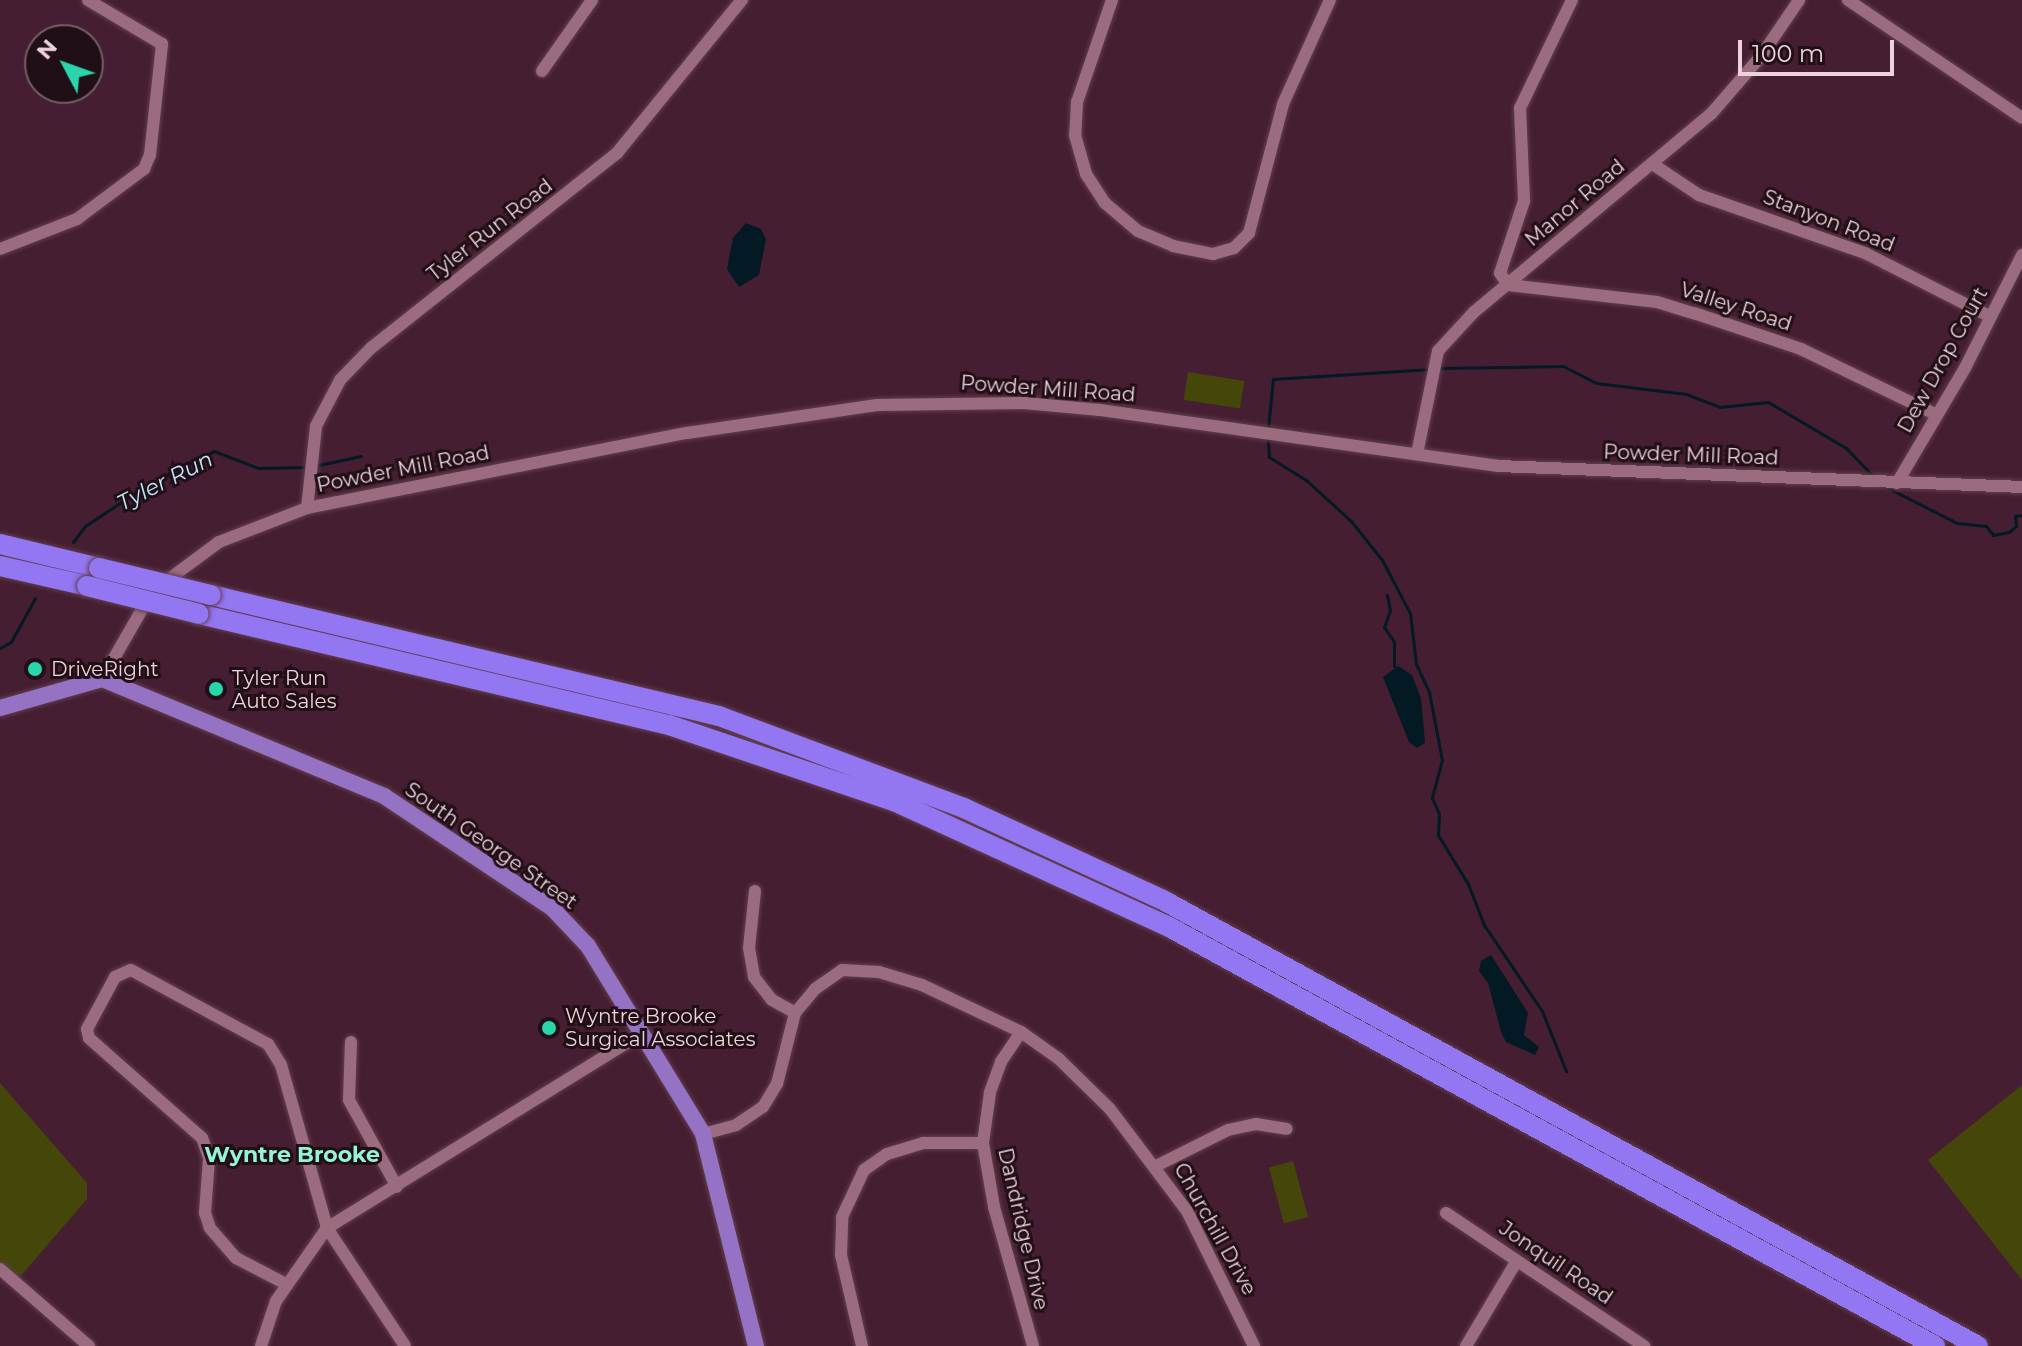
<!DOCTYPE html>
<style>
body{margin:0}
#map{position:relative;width:2022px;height:1346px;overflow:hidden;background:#461e31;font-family:Montserrat,sans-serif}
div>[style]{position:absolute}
.green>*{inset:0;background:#45470a;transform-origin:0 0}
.water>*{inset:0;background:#031923}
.stream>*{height:3px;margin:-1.5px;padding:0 1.5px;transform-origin:1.5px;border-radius:1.5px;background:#031923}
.roads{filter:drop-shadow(0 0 2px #613e50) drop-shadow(0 0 2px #613e50)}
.minor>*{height:12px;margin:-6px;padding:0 6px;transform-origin:6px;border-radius:6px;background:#9b6c80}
.major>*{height:16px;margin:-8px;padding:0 8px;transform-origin:8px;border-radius:8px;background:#9672c4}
.highway>*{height:20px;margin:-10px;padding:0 10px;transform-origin:10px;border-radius:10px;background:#9376f1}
.bridges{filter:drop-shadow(0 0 2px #613e50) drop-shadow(0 0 2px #613e50)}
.highway-bridge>*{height:20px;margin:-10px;padding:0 10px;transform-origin:10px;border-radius:10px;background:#9376f1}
.dots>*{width:22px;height:22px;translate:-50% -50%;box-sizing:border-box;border:4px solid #210f17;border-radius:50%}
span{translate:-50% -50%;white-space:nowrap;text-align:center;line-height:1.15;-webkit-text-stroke:6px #210f17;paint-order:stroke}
.street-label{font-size:20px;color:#edd2dd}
.poi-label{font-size:20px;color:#edd2dd}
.left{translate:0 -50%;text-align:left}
.water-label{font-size:22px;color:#c1e6fa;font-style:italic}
.neighbourhood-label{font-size:22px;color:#96f4d6;font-weight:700}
.north{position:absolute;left:24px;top:24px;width:80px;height:80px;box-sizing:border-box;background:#210f17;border:2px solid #735d66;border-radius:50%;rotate:311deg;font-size:22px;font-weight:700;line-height:32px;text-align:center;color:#edd2dd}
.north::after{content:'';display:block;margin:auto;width:28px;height:36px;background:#2bd5ac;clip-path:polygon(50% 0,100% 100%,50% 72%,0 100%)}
.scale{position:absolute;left:1738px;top:40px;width:156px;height:36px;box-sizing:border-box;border:4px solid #edd2dd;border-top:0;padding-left:10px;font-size:24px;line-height:28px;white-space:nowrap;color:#edd2dd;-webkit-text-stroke:6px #210f17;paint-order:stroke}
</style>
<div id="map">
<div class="green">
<i style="left:1188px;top:372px;width:57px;height:28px;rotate:9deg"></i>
<i style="clip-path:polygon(0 1083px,87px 1183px,87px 1199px,19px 1278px,0 1262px)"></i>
<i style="clip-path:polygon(2022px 1085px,2022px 1280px,1928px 1160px)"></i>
<i style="left:1293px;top:1161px;width:58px;height:25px;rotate:75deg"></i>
</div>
<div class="water">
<i style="clip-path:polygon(746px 223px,761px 229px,766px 239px,759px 275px,739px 287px,727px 269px,733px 238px)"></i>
<i style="clip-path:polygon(1398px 666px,1412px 675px,1421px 698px,1425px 743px,1417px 748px,1409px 742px,1383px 677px)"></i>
<i style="clip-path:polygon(1491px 955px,1528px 1013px,1524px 1035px,1539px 1047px,1535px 1055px,1506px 1042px,1501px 1032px,1488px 983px,1479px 971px,1481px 961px)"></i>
</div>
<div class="stream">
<i style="left:1439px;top:368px;width:124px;rotate:-0.9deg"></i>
<i style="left:1563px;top:366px;width:37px;rotate:27deg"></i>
<i style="left:1596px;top:383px;width:91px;rotate:7deg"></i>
<i style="left:1686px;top:394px;width:36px;rotate:21deg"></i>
<i style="left:1720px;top:407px;width:48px;rotate:-5.9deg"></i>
<i style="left:1768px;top:402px;width:91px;rotate:30.5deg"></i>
<i style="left:1846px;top:448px;width:40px;rotate:46deg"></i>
<i style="left:1268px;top:428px;width:49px;rotate:-84.2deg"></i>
<i style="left:1273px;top:379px;width:159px;rotate:-3.6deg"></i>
<i style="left:1268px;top:440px;width:17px;rotate:87deg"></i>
<i style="left:1269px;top:457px;width:44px;rotate:31.9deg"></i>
<i style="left:1306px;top:480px;width:61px;rotate:42.3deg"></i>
<i style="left:1351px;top:521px;width:50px;rotate:51.5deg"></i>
<i style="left:1382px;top:560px;width:60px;rotate:62.2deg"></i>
<i style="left:1410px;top:613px;width:51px;rotate:83.3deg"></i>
<i style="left:1416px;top:664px;width:31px;rotate:65deg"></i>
<i style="left:1429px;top:692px;width:69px;rotate:79.2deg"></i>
<i style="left:1442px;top:760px;width:39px;rotate:105deg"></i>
<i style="left:1432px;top:798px;width:17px;rotate:66deg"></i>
<i style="left:1439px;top:814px;width:21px;rotate:93deg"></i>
<i style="left:1438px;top:835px;width:57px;rotate:58.5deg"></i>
<i style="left:1468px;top:884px;width:44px;rotate:68.7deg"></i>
<i style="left:1484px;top:925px;width:104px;rotate:56deg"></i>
<i style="left:1542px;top:1011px;width:65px;rotate:68.2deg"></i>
<i style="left:314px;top:466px;width:48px;rotate:-12deg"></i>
<i style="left:1886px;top:487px;width:80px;rotate:26.9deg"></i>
<i style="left:1957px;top:523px;width:29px;rotate:6deg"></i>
<i style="left:1986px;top:526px;width:11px;rotate:52deg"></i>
<i style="left:1993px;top:535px;width:16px;rotate:-11deg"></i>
<i style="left:2009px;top:532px;width:9px;rotate:-41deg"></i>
<i style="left:2016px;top:526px;width:10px;rotate:-96deg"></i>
<i style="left:2015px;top:516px;width:7px;rotate:-8deg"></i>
<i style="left:73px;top:542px;width:20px;rotate:-53deg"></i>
<i style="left:85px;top:526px;width:74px;rotate:-33.5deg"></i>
<i style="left:147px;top:485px;width:75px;rotate:-26.9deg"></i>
<i style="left:214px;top:451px;width:47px;rotate:21.1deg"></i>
<i style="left:258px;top:468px;width:49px;rotate:-1.2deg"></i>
<i style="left:1387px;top:595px;width:15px;rotate:79deg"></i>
<i style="left:1390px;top:610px;width:18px;rotate:109deg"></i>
<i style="left:1384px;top:627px;width:18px;rotate:56deg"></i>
<i style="left:1394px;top:642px;width:24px;rotate:90deg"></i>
<i style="left:0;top:648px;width:13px;rotate:-29deg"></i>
<i style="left:11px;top:642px;width:50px;rotate:-61.4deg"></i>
</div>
<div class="roads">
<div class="minor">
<i style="left:1112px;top:0;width:108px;rotate:108.9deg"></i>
<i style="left:1077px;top:102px;width:33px;rotate:93deg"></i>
<i style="left:1075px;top:135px;width:41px;rotate:74.2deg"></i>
<i style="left:1086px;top:174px;width:35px;rotate:57deg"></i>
<i style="left:1105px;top:203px;width:43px;rotate:40.3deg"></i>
<i style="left:1138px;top:231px;width:38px;rotate:23deg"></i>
<i style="left:1173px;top:246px;width:41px;rotate:11.3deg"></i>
<i style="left:1213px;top:254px;width:22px;rotate:-16deg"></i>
<i style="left:1234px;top:248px;width:21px;rotate:-45deg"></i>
<i style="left:1249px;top:233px;width:133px;rotate:-75.2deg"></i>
<i style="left:1283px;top:104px;width:114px;rotate:-65.7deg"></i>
<i style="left:1572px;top:0;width:120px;rotate:115.7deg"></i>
<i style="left:1520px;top:108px;width:93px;rotate:87.5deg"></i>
<i style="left:1524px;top:201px;width:76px;rotate:108.4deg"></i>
<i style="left:1500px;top:273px;width:14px;rotate:56deg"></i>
<i style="left:1508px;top:285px;width:150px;rotate:6.5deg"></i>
<i style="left:1657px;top:302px;width:39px;rotate:17deg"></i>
<i style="left:1694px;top:313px;width:113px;rotate:18.6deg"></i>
<i style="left:1801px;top:349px;width:151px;rotate:25.9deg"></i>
<i style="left:1848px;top:0;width:210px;rotate:34.1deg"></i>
<i style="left:542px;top:71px;width:87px;rotate:-54.8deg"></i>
<i style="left:1654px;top:165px;width:54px;rotate:33.7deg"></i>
<i style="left:1699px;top:195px;width:176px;rotate:19.3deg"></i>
<i style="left:1865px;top:253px;width:141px;rotate:26.9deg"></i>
<i style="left:0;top:249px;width:83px;rotate:-21.3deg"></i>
<i style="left:77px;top:219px;width:84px;rotate:-36.7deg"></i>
<i style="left:144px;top:169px;width:15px;rotate:-67deg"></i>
<i style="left:150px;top:155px;width:112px;rotate:-83.8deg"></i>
<i style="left:162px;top:44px;width:86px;rotate:-149.3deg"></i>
<i style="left:1417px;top:454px;width:105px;rotate:-78.5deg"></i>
<i style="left:1438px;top:351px;width:53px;rotate:-47.3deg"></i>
<i style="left:1474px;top:312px;width:309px;rotate:-39.9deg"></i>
<i style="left:1711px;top:114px;width:77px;rotate:-49.2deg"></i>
<i style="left:1761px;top:56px;width:68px;rotate:-55.8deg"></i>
<i style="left:1897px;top:483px;width:134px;rotate:-59.4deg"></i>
<i style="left:1965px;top:368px;width:127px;rotate:-63.2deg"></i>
<i style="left:307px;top:508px;width:82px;rotate:-83.7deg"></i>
<i style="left:316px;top:426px;width:52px;rotate:-62.4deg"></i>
<i style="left:340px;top:380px;width:45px;rotate:-45.9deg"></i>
<i style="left:371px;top:348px;width:314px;rotate:-38.4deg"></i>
<i style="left:617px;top:153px;width:198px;rotate:-50.8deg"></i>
<i style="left:161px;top:585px;width:72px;rotate:-36.6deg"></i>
<i style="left:219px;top:542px;width:94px;rotate:-21.1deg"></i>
<i style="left:307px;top:508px;width:387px;rotate:-11.2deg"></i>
<i style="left:687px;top:433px;width:192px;rotate:-8.4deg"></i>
<i style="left:877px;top:405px;width:147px;rotate:-0.8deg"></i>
<i style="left:1024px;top:403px;width:76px;rotate:5.3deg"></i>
<i style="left:1100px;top:410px;width:402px;rotate:8deg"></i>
<i style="left:1498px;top:466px;width:524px;rotate:2.29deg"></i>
<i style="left:102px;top:679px;width:92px;rotate:-60.1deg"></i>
<i style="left:755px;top:891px;width:57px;rotate:96deg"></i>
<i style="left:749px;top:948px;width:29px;rotate:80deg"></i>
<i style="left:754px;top:977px;width:29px;rotate:52deg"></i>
<i style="left:772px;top:1000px;width:26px;rotate:29deg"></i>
<i style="left:1021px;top:1032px;width:36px;rotate:124deg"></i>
<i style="left:1001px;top:1062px;width:33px;rotate:110deg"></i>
<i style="left:990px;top:1093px;width:50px;rotate:98deg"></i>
<i style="left:983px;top:1143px;width:65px;rotate:80.2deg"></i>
<i style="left:994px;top:1207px;width:144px;rotate:74.3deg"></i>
<i style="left:351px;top:1042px;width:58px;rotate:92deg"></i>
<i style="left:349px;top:1100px;width:99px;rotate:61.1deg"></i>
<i style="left:703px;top:1134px;width:34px;rotate:-15deg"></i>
<i style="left:736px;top:1125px;width:32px;rotate:-34deg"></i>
<i style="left:763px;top:1107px;width:27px;rotate:-59deg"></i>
<i style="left:777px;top:1084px;width:73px;rotate:-75.8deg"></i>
<i style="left:795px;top:1013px;width:31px;rotate:-50deg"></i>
<i style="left:815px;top:989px;width:33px;rotate:-35deg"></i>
<i style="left:842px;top:970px;width:37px;rotate:3deg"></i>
<i style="left:879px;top:972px;width:45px;rotate:16.8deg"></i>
<i style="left:922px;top:985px;width:110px;rotate:25.4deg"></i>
<i style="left:1021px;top:1032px;width:47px;rotate:35.4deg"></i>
<i style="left:1059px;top:1059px;width:71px;rotate:44.4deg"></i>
<i style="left:1110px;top:1109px;width:128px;rotate:53deg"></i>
<i style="left:1187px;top:1211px;width:151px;rotate:63.6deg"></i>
<i style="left:1158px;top:1165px;width:78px;rotate:-26.6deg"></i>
<i style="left:1228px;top:1130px;width:29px;rotate:-12deg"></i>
<i style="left:1256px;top:1124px;width:31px;rotate:9deg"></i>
<i style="left:1446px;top:1213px;width:239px;rotate:33.9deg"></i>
<i style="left:0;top:1269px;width:118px;rotate:40.9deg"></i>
<i style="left:286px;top:1284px;width:56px;rotate:-152.5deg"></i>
<i style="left:236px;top:1258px;width:40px;rotate:-131deg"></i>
<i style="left:210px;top:1228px;width:16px;rotate:-108deg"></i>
<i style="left:205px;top:1213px;width:55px;rotate:-85.8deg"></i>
<i style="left:209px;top:1158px;width:21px;rotate:-109deg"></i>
<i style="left:202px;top:1138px;width:151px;rotate:-138.5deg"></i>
<i style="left:89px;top:1038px;width:9px;rotate:-103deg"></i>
<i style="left:87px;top:1029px;width:59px;rotate:-61.7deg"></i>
<i style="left:115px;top:977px;width:17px;rotate:-24deg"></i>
<i style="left:131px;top:970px;width:156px;rotate:28.4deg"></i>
<i style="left:268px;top:1044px;width:25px;rotate:58deg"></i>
<i style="left:281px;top:1065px;width:169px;rotate:74.2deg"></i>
<i style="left:327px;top:1228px;width:141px;rotate:56.5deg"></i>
<i style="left:261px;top:1346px;width:47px;rotate:-71.6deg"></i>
<i style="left:276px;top:1301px;width:89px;rotate:-55.1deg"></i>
<i style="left:327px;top:1228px;width:371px;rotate:-31.7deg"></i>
<i style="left:862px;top:1346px;width:93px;rotate:-103deg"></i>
<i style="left:841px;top:1255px;width:38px;rotate:-88deg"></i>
<i style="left:842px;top:1217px;width:52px;rotate:-64.9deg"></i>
<i style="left:864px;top:1170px;width:28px;rotate:-35deg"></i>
<i style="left:887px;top:1154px;width:38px;rotate:-17deg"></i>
<i style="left:923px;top:1143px;width:60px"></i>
<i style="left:1466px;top:1346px;width:98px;rotate:-59.2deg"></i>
</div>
<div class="major">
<i style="left:0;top:708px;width:106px;rotate:-15.9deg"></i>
<i style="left:102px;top:679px;width:305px;rotate:22.5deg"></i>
<i style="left:384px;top:796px;width:202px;rotate:33.7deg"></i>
<i style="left:552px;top:908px;width:52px;rotate:46.5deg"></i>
<i style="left:588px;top:946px;width:220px;rotate:58.5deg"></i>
<i style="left:703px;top:1134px;width:219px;rotate:76deg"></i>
</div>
<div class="highway">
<i style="left:0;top:544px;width:102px;rotate:13.6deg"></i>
<i style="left:0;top:566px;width:89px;rotate:12.9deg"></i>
<i style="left:211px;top:595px;width:522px;rotate:13.4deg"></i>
<i style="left:719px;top:716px;width:262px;rotate:20.6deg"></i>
<i style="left:964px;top:808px;width:219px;rotate:24.8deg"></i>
<i style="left:1163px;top:900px;width:929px;rotate:28.69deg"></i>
<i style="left:199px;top:614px;width:483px;rotate:13.3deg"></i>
<i style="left:669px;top:725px;width:237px;rotate:18.7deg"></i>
<i style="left:894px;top:801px;width:305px;rotate:24.6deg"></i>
<i style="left:1171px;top:928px;width:871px;rotate:28.68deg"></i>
</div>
</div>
<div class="bridges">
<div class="highway-bridge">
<i style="left:99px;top:568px;width:115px;rotate:13.6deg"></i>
<i style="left:87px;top:586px;width:115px;rotate:14deg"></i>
</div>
</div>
<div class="dots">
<i style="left:35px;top:669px;background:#2bd5ac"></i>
<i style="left:216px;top:689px;background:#2bd5ac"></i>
<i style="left:549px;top:1028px;background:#2bd5ac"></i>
</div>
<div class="street-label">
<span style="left:1575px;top:203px;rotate:-40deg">Manor Road</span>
<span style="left:1829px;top:221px;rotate:21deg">Stanyon Road</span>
<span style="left:490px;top:230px;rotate:-38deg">Tyler Run Road</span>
<span style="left:1736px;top:307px;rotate:18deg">Valley Road</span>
<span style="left:1943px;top:360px;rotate:-61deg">Dew Drop Court</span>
<span style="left:1048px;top:389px;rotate:4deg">Powder Mill Road</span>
<span style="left:1691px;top:455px;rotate:2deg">Powder Mill Road</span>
<span style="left:403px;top:469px;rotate:-11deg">Powder Mill Road</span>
<span style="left:491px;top:846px;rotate:35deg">South George Street</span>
<span style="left:1023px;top:1229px;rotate:77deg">Dandridge Drive</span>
<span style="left:1215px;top:1229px;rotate:61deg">Churchill Drive</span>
<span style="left:1556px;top:1263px;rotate:34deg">Jonquil Road</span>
</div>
<div class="poi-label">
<span class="left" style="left:51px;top:669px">DriveRight</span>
<span class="left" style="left:232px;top:690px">Tyler Run<br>Auto Sales</span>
<span class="left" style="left:565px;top:1028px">Wyntre Brooke<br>Surgical Associates</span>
</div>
<div class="water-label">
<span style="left:165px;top:481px;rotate:-27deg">Tyler Run</span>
</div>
<div class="neighbourhood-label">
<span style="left:292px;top:1155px">Wyntre Brooke</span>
</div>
<div class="north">N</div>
<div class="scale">100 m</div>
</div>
